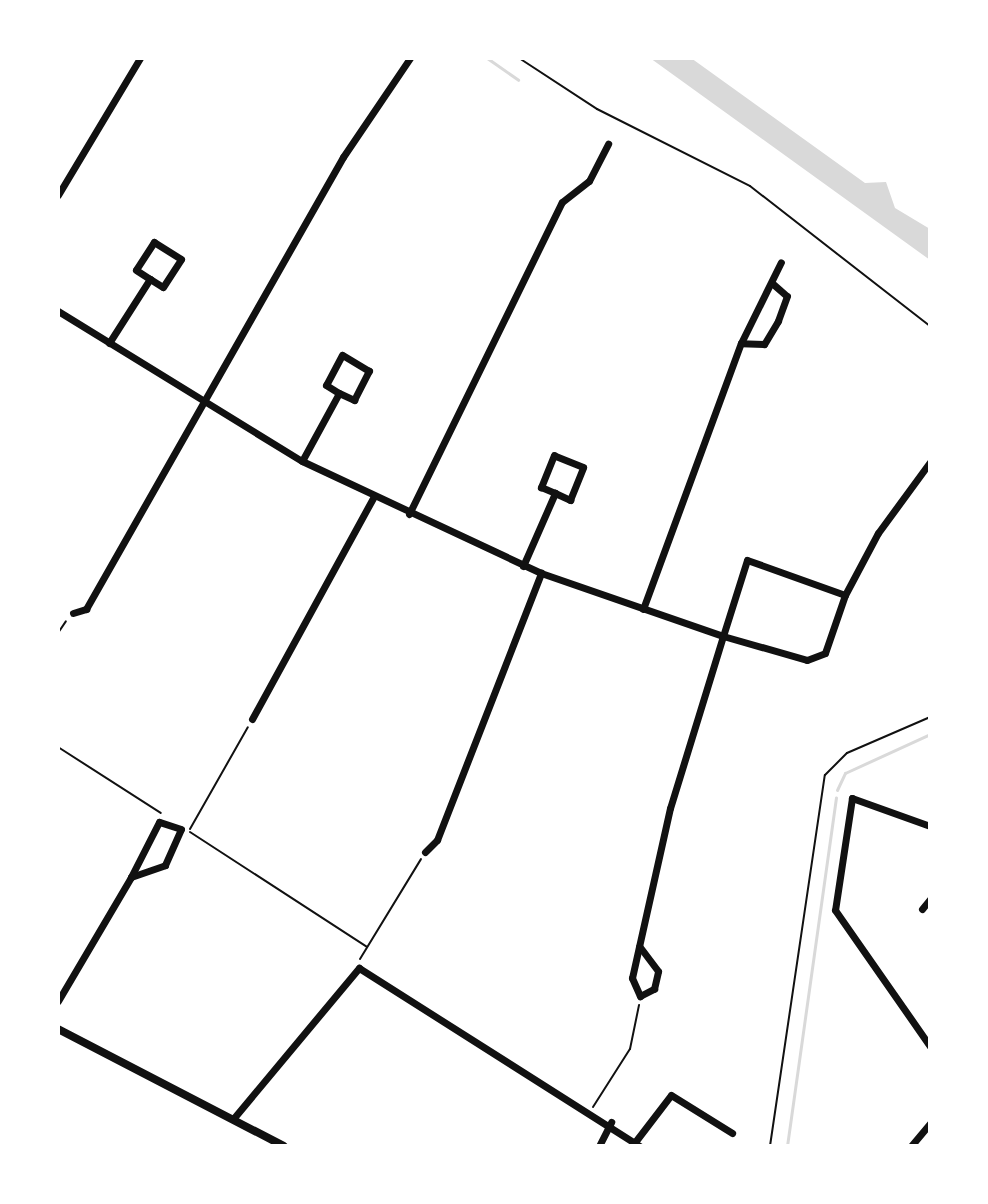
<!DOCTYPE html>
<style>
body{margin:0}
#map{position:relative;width:988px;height:1204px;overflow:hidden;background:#fff;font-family:"Public Sans",sans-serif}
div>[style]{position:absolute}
.water>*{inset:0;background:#d9d9d9}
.stream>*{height:3px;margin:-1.5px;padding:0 1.5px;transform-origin:1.5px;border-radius:1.5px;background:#d9d9d9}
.path>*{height:2px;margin:-1px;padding:0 1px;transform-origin:1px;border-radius:1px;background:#111}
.minor>*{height:7px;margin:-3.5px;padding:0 3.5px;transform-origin:3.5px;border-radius:3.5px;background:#111}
.tertiary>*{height:8px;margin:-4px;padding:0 4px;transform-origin:4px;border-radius:4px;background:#111}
span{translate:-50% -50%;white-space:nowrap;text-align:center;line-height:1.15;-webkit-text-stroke:8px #fff;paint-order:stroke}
.frame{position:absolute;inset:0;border:60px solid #fff;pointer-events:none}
</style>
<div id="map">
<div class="water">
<i style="clip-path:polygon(650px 58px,691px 58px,865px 183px,886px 182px,895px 208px,930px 229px,930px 260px)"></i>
</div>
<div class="stream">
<i style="left:487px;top:58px;width:38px;rotate:35deg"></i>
<i style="left:837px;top:790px;width:19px;rotate:-65deg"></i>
<i style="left:845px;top:773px;width:94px;rotate:-24.6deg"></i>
<i style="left:787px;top:1146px;width:352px;rotate:-82deg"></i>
</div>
<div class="path">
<i style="left:519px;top:58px;width:93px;rotate:33.2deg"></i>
<i style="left:597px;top:109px;width:171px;rotate:26.7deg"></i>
<i style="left:750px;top:186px;width:228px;rotate:37.9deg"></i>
<i style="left:58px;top:633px;width:14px;rotate:-56deg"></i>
<i style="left:58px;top:747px;width:122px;rotate:32.7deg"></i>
<i style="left:190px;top:829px;width:117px;rotate:-60.4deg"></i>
<i style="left:190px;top:832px;width:211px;rotate:33deg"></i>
<i style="left:360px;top:959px;width:117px;rotate:-58.6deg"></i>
<i style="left:593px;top:1107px;width:69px;rotate:-57.5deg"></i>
<i style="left:630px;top:1049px;width:45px;rotate:-78.4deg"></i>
<i style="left:770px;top:1146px;width:375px;rotate:-81.6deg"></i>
<i style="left:825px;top:775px;width:31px;rotate:-45deg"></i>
<i style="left:847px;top:753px;width:90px;rotate:-23.4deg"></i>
</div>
<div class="minor">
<i style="left:58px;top:195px;width:160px;rotate:-59.1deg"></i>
<i style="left:773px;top:284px;width:18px;rotate:41deg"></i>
<i style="left:787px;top:296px;width:27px;rotate:110deg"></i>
<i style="left:778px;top:321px;width:27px;rotate:121deg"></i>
<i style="left:764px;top:344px;width:23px;rotate:-178deg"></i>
<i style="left:741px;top:343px;width:90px;rotate:-63.7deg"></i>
<i style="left:58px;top:311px;width:286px;rotate:31.6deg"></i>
<i style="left:302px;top:461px;width:264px;rotate:25.1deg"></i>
<i style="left:541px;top:573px;width:193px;rotate:19.1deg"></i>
<i style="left:723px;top:636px;width:87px;rotate:15.9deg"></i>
<i style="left:807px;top:660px;width:19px;rotate:-21deg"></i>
<i style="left:825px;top:653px;width:61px;rotate:-71deg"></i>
<i style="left:845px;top:595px;width:104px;rotate:-160.3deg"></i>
<i style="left:747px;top:560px;width:80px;rotate:107.5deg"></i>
<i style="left:723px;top:636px;width:180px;rotate:107.1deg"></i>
<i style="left:670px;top:808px;width:174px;rotate:102.6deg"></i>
<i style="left:632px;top:978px;width:20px;rotate:66deg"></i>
<i style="left:640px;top:996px;width:16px;rotate:-27deg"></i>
<i style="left:654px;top:989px;width:18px;rotate:-77deg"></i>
<i style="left:658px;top:971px;width:31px;rotate:-127deg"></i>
<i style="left:109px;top:343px;width:76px;rotate:-57.4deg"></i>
<i style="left:150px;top:279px;width:15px;rotate:32deg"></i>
<i style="left:163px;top:287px;width:33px;rotate:-57deg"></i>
<i style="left:181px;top:259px;width:32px;rotate:-148deg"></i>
<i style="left:154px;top:242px;width:33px;rotate:123deg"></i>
<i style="left:136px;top:270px;width:17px;rotate:33deg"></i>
<i style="left:302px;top:461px;width:77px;rotate:-61.4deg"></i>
<i style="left:339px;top:393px;width:17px;rotate:25deg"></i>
<i style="left:354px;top:400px;width:33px;rotate:-63deg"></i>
<i style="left:369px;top:371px;width:31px;rotate:-149deg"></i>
<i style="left:342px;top:355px;width:34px;rotate:118deg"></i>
<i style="left:326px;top:385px;width:15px;rotate:32deg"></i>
<i style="left:409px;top:514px;width:347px;rotate:-63.9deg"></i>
<i style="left:562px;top:202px;width:34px;rotate:-38deg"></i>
<i style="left:589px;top:181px;width:42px;rotate:-62.8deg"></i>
<i style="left:523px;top:566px;width:80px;rotate:-66.3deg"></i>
<i style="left:555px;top:493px;width:17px;rotate:25deg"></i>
<i style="left:570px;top:500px;width:35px;rotate:-68deg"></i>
<i style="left:583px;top:467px;width:31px;rotate:-158deg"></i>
<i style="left:554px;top:455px;width:35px;rotate:112deg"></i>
<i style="left:541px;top:487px;width:15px;rotate:23deg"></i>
<i style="left:845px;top:595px;width:70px;rotate:-62deg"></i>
<i style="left:878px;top:533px;width:88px;rotate:-53.8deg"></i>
<i style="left:643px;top:609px;width:283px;rotate:-69.8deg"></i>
<i style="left:73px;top:613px;width:14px;rotate:-17deg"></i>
<i style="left:86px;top:609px;width:520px;rotate:-60.38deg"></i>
<i style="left:343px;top:157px;width:120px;rotate:-55.9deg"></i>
<i style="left:252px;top:719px;width:254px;rotate:-61.3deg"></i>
<i style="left:930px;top:826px;width:83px;rotate:-160.3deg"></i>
<i style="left:852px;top:798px;width:113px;rotate:98.6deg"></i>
<i style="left:835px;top:910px;width:166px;rotate:55.1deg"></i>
<i style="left:425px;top:852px;width:17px;rotate:-45deg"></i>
<i style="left:437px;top:840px;width:287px;rotate:-68.7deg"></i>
<i style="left:922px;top:909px;width:13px;rotate:-51deg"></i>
<i style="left:58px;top:1001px;width:144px;rotate:-59.5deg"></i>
<i style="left:131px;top:877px;width:36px;rotate:-19deg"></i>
<i style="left:165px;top:865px;width:39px;rotate:-66deg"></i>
<i style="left:181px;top:829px;width:23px;rotate:-162deg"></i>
<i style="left:159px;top:822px;width:62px;rotate:117deg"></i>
<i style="left:233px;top:1119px;width:197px;rotate:-50.2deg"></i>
<i style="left:359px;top:968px;width:333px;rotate:32.4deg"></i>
<i style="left:635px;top:1142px;width:59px;rotate:-52.5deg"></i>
<i style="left:671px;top:1095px;width:72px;rotate:31.9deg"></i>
<i style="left:599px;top:1146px;width:27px;rotate:-63deg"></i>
<i style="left:911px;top:1146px;width:30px;rotate:-50deg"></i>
</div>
<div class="tertiary">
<i style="left:58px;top:1029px;width:254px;rotate:27.4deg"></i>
</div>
<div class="frame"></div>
</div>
